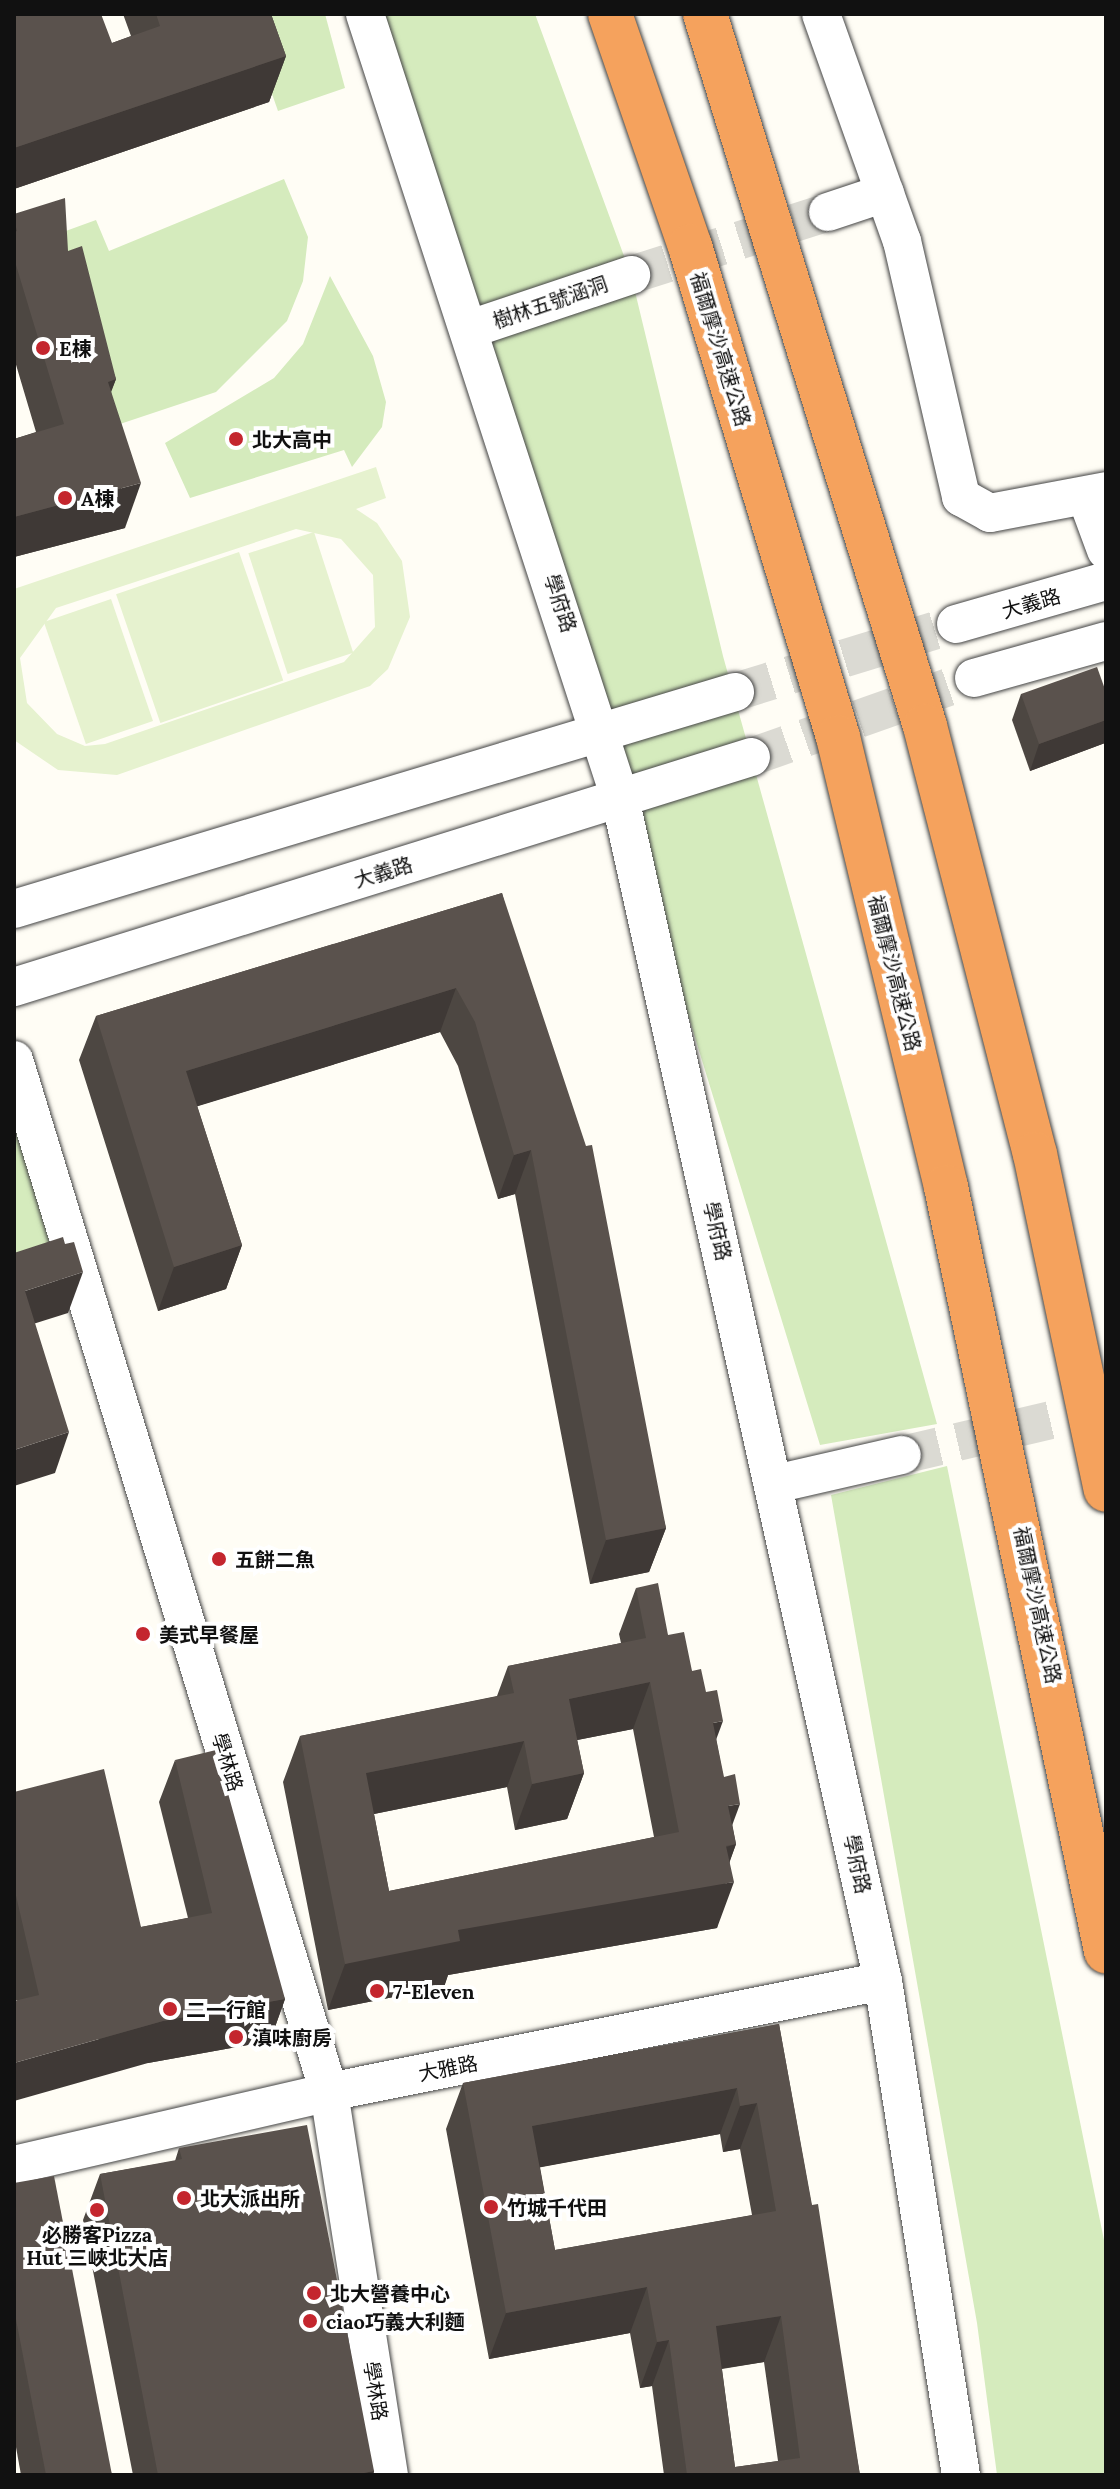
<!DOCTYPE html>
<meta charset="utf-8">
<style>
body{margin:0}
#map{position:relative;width:1120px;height:2489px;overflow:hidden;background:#fffdf5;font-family:Lora,"Noto Sans TC",serif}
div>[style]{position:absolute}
.green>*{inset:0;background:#d5ebbd}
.pitch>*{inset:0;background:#e6f2cf;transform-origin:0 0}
.minor-tunnel>*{height:38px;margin-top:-19px;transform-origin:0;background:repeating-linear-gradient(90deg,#dbdad3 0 38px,transparent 0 57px)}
.roads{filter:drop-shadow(0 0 2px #444) drop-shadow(0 0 2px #444)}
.minor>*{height:38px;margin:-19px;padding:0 19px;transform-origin:19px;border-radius:19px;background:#fff}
.highway>*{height:44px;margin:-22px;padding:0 22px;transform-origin:22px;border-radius:22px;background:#f5a25d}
.wall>*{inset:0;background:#4d4742}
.shaded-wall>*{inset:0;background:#3f3936}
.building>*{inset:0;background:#5a524d}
.dots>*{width:22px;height:22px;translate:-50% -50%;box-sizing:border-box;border:4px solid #fff;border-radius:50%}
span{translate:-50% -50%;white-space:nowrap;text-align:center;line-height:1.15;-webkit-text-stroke:8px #fff;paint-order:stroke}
.street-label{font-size:20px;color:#111}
.poi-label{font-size:20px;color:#111;font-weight:700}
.left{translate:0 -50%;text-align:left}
.frame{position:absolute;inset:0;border:16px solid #111;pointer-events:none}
</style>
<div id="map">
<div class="green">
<i style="clip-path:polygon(244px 14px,325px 14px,345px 88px,278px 111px)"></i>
<i style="clip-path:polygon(365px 14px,535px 14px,631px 275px,723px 656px,937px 1424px,820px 1445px,612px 767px)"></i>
<i style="clip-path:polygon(284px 179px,308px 237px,303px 281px,287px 321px,216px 392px,114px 426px,52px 236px,96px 220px,109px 251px)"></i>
<i style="clip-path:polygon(330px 276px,373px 356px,386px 402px,382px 427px,352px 467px,344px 450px,190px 498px,165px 443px,274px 378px,303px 344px)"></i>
<i style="clip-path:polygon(14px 1094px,70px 1267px,14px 1287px)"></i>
<i style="clip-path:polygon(947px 1466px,1106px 2250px,1106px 2475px,997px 2475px,977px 2323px,831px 1495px)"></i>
</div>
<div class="pitch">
<i style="clip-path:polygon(evenodd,376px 467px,386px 498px,356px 509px,377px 523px,402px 561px,410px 617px,388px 669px,370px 686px,117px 775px,58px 770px,14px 740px,14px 589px,376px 467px,296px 529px,341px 539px,373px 575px,375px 627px,344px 662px,105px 744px,85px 746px,57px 734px,27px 703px,20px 658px,56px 608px,296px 529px)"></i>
<i style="left:314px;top:532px;width:127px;height:69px;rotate:72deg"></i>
<i style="left:239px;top:552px;width:136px;height:130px;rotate:71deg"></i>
<i style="left:111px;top:599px;width:129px;height:71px;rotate:71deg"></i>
</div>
<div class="minor-tunnel">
<i style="left:631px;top:275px;width:207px;rotate:-17.7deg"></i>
<i style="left:735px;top:692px;width:231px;rotate:-17.1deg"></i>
<i style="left:751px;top:757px;width:237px;rotate:-19.5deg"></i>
<i style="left:902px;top:1455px;width:210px;rotate:-13.2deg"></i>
</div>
<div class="roads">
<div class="minor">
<i style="left:365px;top:14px;width:824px;rotate:71.98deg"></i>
<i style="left:620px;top:798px;width:1212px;rotate:77.47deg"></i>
<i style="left:883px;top:1981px;width:500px;rotate:81.03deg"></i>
<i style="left:821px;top:14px;width:241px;rotate:70.4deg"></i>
<i style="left:902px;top:241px;width:263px;rotate:77deg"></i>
<i style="left:961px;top:497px;width:33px;rotate:29deg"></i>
<i style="left:990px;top:513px;width:118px;rotate:-10.7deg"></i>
<i style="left:828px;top:212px;width:60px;rotate:-18.4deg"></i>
<i style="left:470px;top:329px;width:170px;rotate:-18.5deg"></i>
<i style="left:1086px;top:496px;width:58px;rotate:69.7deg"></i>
<i style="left:956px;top:624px;width:156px;rotate:-16deg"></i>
<i style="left:974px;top:678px;width:137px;rotate:-15.7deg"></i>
<i style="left:14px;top:909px;width:753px;rotate:-16.75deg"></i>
<i style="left:14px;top:987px;width:772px;rotate:-17.33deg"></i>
<i style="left:14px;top:1060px;width:1079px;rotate:73.03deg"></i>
<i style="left:329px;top:2092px;width:388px;rotate:81.1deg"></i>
<i style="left:775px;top:1484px;width:130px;rotate:-12.9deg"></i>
<i style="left:14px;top:2165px;width:323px;rotate:-13deg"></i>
<i style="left:329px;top:2092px;width:565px;rotate:-11.33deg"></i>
</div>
<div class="highway">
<i style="left:610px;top:14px;width:245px;rotate:71deg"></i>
<i style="left:690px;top:246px;width:513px;rotate:73.23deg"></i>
<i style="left:838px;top:737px;width:463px;rotate:76.5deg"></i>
<i style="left:946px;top:1187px;width:781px;rotate:78.17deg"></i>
<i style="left:705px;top:14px;width:745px;rotate:72.83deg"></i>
<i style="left:925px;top:726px;width:442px;rotate:75.6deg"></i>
<i style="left:1035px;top:1154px;width:343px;rotate:78.1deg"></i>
</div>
</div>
<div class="wall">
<i style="clip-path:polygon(14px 14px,112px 43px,131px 36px,123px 14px,271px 14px,286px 56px,269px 102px,14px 189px)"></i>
<i style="clip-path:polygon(14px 214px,68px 251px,116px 379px,111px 391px,125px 528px,14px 557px,14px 439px,36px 432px,14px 358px)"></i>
<i style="clip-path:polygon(1106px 692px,1105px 743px,1030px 771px,1012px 720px,1021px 694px)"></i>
<i style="clip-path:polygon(502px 893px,666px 1528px,649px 1572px,590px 1584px,515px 1194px,498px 1199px,458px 1066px,440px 1032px,197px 1106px,242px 1245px,226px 1289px,158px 1311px,79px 1060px,96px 1016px)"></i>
<i style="clip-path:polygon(evenodd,636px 1588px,692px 1671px,716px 1739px,736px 1844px,730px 1861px,717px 1928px,448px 1975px,444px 1987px,328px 2010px,283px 1782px,300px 1736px,497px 1696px,508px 1666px,621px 1643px,619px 1634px,636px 1588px,633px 1729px,654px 1837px,389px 1891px,374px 1814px,507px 1787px,515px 1830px,567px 1819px,584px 1773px,577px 1740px,633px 1729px)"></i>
<i style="clip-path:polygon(175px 1760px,285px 1999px,270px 2041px,148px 2063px,16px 2000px,14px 1994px,14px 1792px,141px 1927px,188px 1918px,159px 1802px)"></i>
<i style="clip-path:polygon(evenodd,779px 2024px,860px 2475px,664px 2475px,652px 2386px,640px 2388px,630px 2333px,489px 2359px,446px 2129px,463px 2083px,779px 2024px,720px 2134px,723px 2152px,740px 2149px,752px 2215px,555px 2250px,540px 2167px,720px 2134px,779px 2024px,764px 2362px,778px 2461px,735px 2467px,722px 2369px,764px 2362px)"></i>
<i style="clip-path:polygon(179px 2148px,374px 2471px,373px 2475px,133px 2475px,83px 2220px,100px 2174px,175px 2161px)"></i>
<i style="clip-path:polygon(14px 2183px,112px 2475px,21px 2475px,14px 2436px)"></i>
</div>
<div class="shaded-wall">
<i style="clip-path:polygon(286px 56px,269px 102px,14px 189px,14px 148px)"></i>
<i style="clip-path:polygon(116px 379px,99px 424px,108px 382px)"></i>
<i style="clip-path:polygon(141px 483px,125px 528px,14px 557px,14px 517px)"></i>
<i style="clip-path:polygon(1106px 720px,1105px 743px,1030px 771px,1039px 744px)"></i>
<i style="clip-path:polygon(456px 988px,440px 1032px,169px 1115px,186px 1071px)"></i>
<i style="clip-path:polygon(531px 1150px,515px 1194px,498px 1199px,514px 1155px)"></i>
<i style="clip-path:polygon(242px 1245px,226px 1289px,158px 1311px,174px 1267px)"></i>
<i style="clip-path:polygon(83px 1272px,68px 1313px,14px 1330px,25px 1291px)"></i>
<i style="clip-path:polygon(69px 1432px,55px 1473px,14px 1486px,14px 1450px)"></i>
<i style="clip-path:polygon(666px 1528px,649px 1572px,590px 1584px,606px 1540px)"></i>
<i style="clip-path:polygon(650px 1682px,633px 1729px,552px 1745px,569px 1699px)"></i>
<i style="clip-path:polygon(723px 1721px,706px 1767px,713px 1723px)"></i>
<i style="clip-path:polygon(524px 1741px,507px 1787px,349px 1819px,366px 1773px)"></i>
<i style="clip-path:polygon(584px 1773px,567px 1819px,515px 1830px,532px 1784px)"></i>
<i style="clip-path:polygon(740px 1804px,723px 1850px,728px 1806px)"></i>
<i style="clip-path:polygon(736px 1844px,721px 1884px,734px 1882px,717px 1928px,448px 1975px,444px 1987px,328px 2010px,345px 1964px)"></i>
<i style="clip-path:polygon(285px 1999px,270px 2041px,148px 2063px,14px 2101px,14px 2063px,163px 2021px)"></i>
<i style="clip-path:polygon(737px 2088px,720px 2134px,515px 2172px,532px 2126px)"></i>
<i style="clip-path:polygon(757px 2103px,740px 2149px,723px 2152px,740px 2106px)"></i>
<i style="clip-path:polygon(647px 2287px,630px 2333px,489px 2359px,506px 2313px)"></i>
<i style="clip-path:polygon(781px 2316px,764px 2362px,699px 2372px,716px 2326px)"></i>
<i style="clip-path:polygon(669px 2340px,652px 2386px,640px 2388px,657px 2342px)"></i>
<i style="clip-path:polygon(374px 2471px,373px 2475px,354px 2475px)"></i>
</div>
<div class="building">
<i style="clip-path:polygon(14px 14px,101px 14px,112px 43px,160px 26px,156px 14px,271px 14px,286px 56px,14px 148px)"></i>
<i style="clip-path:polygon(65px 198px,68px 251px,82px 246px,116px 379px,108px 382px,141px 483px,14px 517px,14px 439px,64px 424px,16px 265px,14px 266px,14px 232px,17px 231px,14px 220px,14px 214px)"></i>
<i style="clip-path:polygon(1097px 667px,1106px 692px,1106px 720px,1039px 744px,1021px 694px)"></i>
<i style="clip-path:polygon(502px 893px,586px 1146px,592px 1145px,666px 1528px,606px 1540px,531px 1150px,514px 1155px,475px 1022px,456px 988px,186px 1071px,242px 1245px,174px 1267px,96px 1016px)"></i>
<i style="clip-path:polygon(63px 1237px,65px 1244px,74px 1242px,83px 1272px,25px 1291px,69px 1432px,14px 1450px,14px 1253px)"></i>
<i style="clip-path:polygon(evenodd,658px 1583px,668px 1635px,684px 1632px,692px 1671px,701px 1669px,706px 1692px,717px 1690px,723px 1721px,713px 1723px,724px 1777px,735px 1774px,740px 1804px,728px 1806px,736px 1844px,726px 1846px,734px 1882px,458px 1930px,460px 1941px,345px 1964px,300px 1736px,514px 1693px,508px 1666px,646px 1638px,636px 1588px,658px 1583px,650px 1682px,679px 1832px,389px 1891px,366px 1773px,524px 1741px,532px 1784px,584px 1773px,569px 1699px,650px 1682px)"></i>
<i style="clip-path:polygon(216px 1750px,285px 1999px,163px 2021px,14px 2063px,14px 2001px,39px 1995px,14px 1887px,14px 1792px,104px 1769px,141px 1927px,212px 1913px,175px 1760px)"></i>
<i style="clip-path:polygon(evenodd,779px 2024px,812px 2205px,818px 2204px,860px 2475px,687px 2475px,669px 2340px,657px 2342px,647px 2287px,506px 2313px,463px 2083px,779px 2024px,737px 2088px,740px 2106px,757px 2103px,776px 2211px,555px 2250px,532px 2126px,737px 2088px,779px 2024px,781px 2316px,800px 2458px,735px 2467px,716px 2326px,781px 2316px)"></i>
<i style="clip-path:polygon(307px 2125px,374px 2471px,354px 2475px,158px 2475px,100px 2174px,182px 2159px,179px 2148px)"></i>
<i style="clip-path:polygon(54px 2176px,112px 2475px,46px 2475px,14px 2309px,14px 2183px)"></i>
</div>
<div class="dots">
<i style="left:43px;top:348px;background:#c4262e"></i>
<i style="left:236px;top:439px;background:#c4262e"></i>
<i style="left:65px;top:498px;background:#c4262e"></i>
<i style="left:219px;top:1559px;background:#c4262e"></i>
<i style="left:143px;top:1634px;background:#c4262e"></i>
<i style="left:377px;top:1991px;background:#c4262e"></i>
<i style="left:170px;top:2009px;background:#c4262e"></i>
<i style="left:236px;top:2037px;background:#c4262e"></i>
<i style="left:184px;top:2198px;background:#c4262e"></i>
<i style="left:491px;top:2207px;background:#c4262e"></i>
<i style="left:97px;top:2210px;background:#c4262e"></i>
<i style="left:314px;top:2293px;background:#c4262e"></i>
<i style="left:310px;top:2321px;background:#c4262e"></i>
</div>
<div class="street-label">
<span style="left:550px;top:302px;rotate:-19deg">樹林五號涵洞</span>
<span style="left:721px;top:349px;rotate:73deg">福爾摩沙高速公路</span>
<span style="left:561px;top:603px;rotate:72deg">學府路</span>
<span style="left:1031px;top:603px;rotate:-16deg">大義路</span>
<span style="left:383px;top:872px;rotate:-17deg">大義路</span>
<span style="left:895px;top:973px;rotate:76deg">福爾摩沙高速公路</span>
<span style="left:718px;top:1231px;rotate:77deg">學府路</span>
<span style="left:1038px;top:1605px;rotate:78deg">福爾摩沙高速公路</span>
<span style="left:228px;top:1762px;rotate:73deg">學林路</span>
<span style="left:858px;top:1864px;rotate:78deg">學府路</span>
<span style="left:448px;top:2068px;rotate:-11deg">大雅路</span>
<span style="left:376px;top:2391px;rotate:81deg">學林路</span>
</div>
<div class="poi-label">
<span class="left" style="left:59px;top:348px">E棟</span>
<span class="left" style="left:252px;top:439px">北大高中</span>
<span class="left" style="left:81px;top:498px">A棟</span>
<span class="left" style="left:235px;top:1559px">五餅二魚</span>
<span class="left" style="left:159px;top:1634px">美式早餐屋</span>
<span class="left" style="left:393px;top:1991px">7-Eleven</span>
<span class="left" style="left:186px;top:2009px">二一行館</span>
<span class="left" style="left:252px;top:2037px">滇味廚房</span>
<span class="left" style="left:200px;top:2198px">北大派出所</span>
<span class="left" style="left:507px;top:2207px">竹城千代田</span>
<span style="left:97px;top:2246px">必勝客Pizza<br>Hut 三峽北大店</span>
<span class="left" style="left:330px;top:2293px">北大營養中心</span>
<span class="left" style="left:326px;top:2321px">ciao巧義大利麵</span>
</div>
<div class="frame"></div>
</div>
